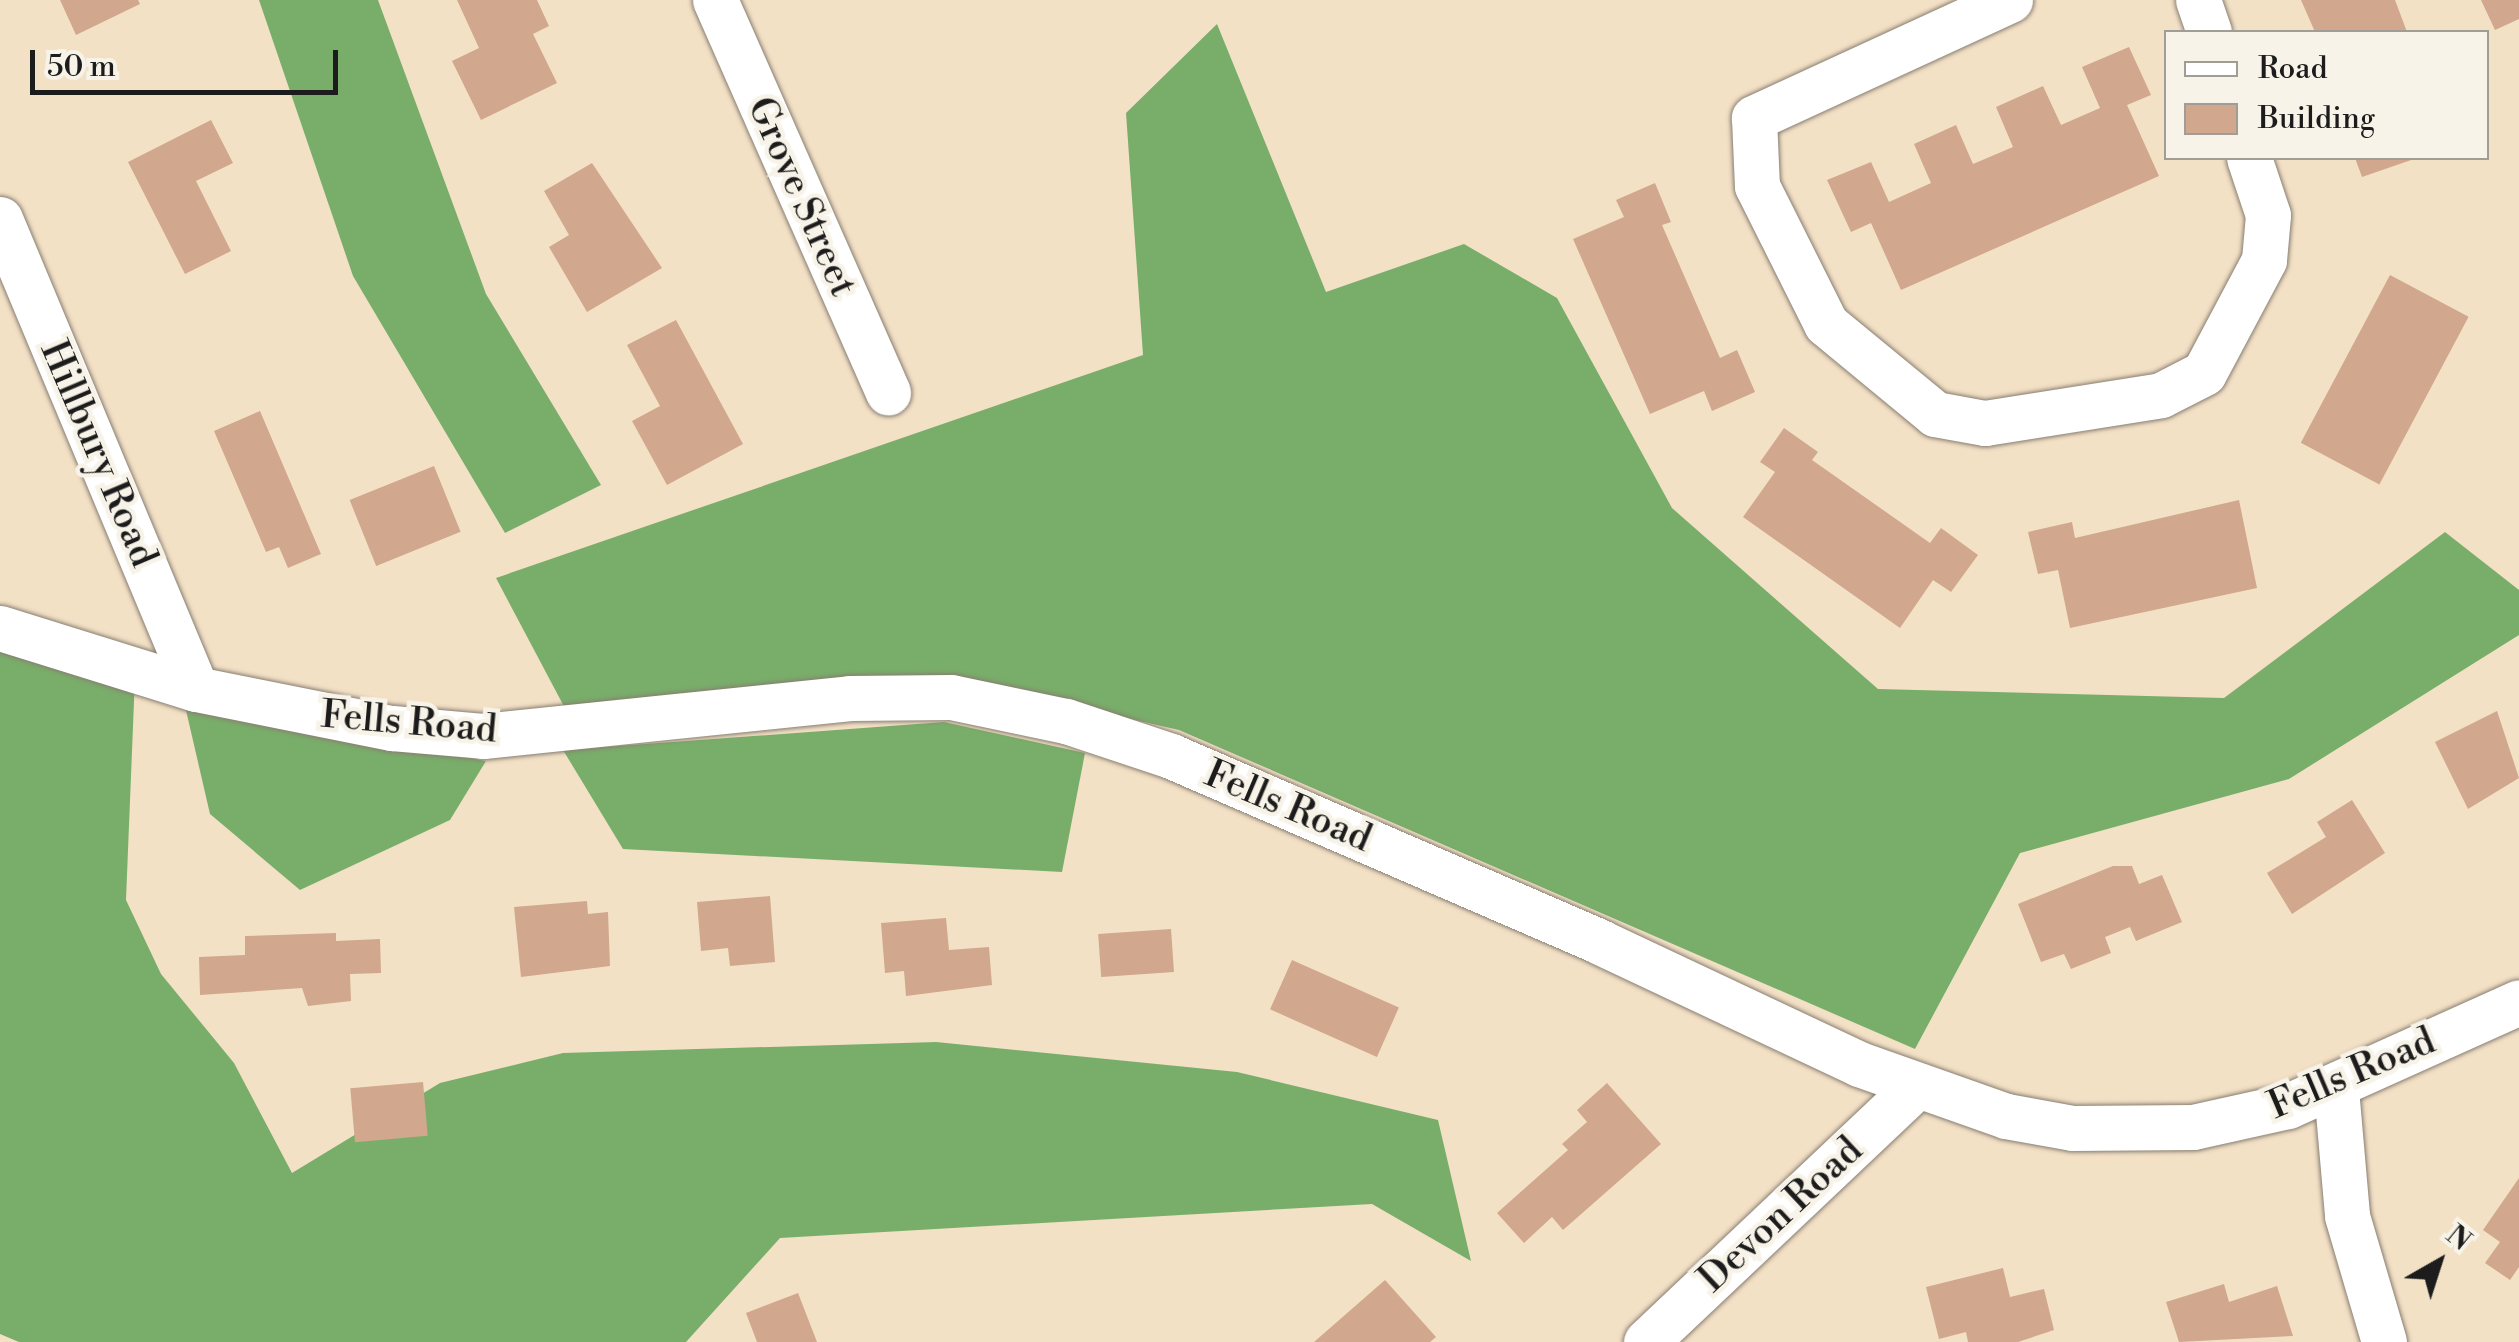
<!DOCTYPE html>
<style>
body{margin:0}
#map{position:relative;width:2519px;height:1342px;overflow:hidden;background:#f3e1c6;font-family:"Libre Bodoni",serif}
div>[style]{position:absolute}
.forest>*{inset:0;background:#79ae6a}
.building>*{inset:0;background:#d1a78d;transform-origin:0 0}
.roads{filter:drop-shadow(0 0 2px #887e71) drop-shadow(0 0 2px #887e71)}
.minor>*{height:45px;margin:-22.5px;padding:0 22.5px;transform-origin:22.5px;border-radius:22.5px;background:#fff}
span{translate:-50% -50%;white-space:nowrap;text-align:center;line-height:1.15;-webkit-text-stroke:9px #f7f3e8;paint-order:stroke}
.street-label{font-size:38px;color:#1c1c1c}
.legend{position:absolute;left:2164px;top:30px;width:325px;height:130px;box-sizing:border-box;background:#f7f3e8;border:2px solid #9f9d96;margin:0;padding:12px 18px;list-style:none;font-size:30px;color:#1c1c1c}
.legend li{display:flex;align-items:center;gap:20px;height:50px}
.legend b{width:50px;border:2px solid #9f9d96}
.north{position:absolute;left:2389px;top:1212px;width:100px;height:100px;-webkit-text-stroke:8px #f7f3e8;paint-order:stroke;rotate:39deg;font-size:28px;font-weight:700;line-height:40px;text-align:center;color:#1c1c1c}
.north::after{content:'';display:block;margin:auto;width:35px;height:45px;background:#1c1c1c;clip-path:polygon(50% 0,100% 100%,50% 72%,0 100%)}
.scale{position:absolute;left:30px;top:50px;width:308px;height:45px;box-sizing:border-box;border:5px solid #1c1c1c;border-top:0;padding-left:12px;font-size:30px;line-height:35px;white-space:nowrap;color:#1c1c1c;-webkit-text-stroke:8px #f7f3e8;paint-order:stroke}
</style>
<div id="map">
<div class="forest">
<i style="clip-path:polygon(259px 0,378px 0,486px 294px,601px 485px,505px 533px,353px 276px)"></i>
<i style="clip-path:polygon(1217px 24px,1326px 292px,1464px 244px,1557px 298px,1672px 508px,1878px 689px,2224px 698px,2445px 532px,2519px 590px,2519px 635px,2289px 779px,2020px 853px,1915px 1049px,1179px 730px,943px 676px,568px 714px,496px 578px,1143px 355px,1126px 113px)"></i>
<i style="clip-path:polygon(0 636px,135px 677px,126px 900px,161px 974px,234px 1063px,292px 1173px,440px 1083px,563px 1053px,936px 1042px,1237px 1072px,1438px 1120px,1471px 1261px,1372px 1204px,780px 1238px,686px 1342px,19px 1342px,0 1334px)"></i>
<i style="clip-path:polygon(185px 706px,486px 761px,450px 820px,300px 890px,210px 814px)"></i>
<i style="clip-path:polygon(944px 722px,1085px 753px,1062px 872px,623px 849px,563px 750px)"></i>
</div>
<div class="building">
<i style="clip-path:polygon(60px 0,138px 0,140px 4px,76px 35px)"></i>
<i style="clip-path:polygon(457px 0,537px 0,549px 26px,533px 34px,557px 83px,481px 120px,452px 61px,479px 48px)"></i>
<i style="clip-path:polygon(2301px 0,2395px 0,2407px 32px,2315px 32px)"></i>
<i style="clip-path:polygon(2481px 0,2519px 0,2519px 19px,2495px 30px)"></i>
<i style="clip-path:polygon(2129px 47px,2151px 95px,2127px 105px,2159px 176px,1901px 290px,1871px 223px,1851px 232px,1827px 180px,1871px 162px,1889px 202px,1931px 183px,1914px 144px,1956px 125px,1973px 164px,2013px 147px,1996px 107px,2043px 86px,2061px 125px,2100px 108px,2082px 67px)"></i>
<i style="clip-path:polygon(211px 120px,233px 163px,196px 181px,231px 251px,185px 274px,128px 162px)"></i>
<i style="clip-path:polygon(2355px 158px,2417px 158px,2362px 177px)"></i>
<i style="clip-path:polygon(592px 163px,662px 268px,587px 312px,549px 247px,569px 235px,544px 191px)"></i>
<i style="clip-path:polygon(1655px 183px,1671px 222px,1662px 225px,1720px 358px,1737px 350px,1755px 392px,1712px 411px,1704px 391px,1650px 414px,1573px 239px,1624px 217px,1616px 200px)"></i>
<i style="left:2390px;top:275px;width:89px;height:190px;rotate:28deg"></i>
<i style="clip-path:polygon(676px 320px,743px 444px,667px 485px,632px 421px,660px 406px,627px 345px)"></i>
<i style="clip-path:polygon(260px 411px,321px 554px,288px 568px,279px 547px,266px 552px,214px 431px)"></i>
<i style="clip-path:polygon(1784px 428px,1818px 452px,1812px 460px,1930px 543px,1941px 528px,1978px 555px,1951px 592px,1933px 580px,1900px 628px,1743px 517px,1775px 472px,1760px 462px)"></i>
<i style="left:434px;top:466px;width:71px;height:91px;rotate:68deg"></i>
<i style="clip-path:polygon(2239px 500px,2257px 588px,2070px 628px,2058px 570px,2038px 574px,2028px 532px,2072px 522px,2075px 538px)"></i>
<i style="clip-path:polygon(2497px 711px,2519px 778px,2468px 809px,2435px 742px)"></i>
<i style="clip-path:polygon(2352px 800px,2385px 853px,2292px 914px,2267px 873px,2326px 837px,2317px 822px)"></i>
<i style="clip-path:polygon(2113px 866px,2132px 866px,2139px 884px,2162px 875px,2182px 922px,2136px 941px,2130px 927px,2105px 937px,2111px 953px,2071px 969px,2064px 954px,2041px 962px,2018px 904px)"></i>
<i style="clip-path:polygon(770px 896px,775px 962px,730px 966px,728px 948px,701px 951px,697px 902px)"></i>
<i style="clip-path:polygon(587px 901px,588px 914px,608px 912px,610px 966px,521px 977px,514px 907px)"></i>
<i style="clip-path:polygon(946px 918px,949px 950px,989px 947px,992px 985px,906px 996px,904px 971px,885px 973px,881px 923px)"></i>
<i style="left:1171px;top:929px;width:43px;height:73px;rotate:86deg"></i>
<i style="clip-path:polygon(336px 933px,336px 941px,380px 939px,381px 973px,350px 974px,351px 1001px,308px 1006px,302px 988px,200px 995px,199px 957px,245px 955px,245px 936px)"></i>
<i style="left:1292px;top:960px;width:117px;height:54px;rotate:24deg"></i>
<i style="left:423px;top:1082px;width:54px;height:73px;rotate:85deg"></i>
<i style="clip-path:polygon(1607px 1083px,1661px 1144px,1563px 1230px,1552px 1217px,1524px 1243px,1497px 1213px,1568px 1150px,1562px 1144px,1587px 1122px,1577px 1110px)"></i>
<i style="clip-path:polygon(2519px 1178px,2519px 1267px,2510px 1280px,2485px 1263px,2500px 1242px,2483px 1230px)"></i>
<i style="clip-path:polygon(2003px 1268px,2010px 1297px,2044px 1289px,2054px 1330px,2018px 1342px,1968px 1342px,1966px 1332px,1939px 1339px,1926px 1287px)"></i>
<i style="clip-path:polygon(1385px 1280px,1436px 1337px,1430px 1342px,1314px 1342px)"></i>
<i style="clip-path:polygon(2224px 1284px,2229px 1302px,2277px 1286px,2293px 1336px,2179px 1342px,2166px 1302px)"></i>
<i style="clip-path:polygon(798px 1293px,817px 1342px,757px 1342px,746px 1313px)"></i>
</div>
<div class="roads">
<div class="minor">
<i style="left:715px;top:0;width:429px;rotate:66.2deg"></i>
<i style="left:2010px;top:0;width:282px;rotate:155.3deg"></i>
<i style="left:1754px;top:118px;width:68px;rotate:87.5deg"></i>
<i style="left:1757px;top:186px;width:154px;rotate:63.4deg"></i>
<i style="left:1826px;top:324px;width:141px;rotate:39.5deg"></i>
<i style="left:1935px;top:414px;width:51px;rotate:10.2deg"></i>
<i style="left:1985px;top:423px;width:178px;rotate:-9deg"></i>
<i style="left:2161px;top:395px;width:48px;rotate:-27.1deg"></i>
<i style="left:2204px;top:373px;width:128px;rotate:-62deg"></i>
<i style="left:2264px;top:260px;width:45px;rotate:-84.9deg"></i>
<i style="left:2268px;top:215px;width:60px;rotate:-108.4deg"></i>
<i style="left:2198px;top:0;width:34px;rotate:71deg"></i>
<i style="left:0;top:219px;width:509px;rotate:67.36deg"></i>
<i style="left:0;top:628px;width:205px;rotate:17.3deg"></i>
<i style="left:196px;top:689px;width:200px;rotate:11.3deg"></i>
<i style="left:392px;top:728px;width:91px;rotate:5deg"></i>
<i style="left:483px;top:736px;width:369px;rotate:-5.9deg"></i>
<i style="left:850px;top:698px;width:101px;rotate:-0.6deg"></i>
<i style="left:951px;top:697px;width:117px;rotate:11.8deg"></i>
<i style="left:1066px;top:721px;width:111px;rotate:18.4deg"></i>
<i style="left:1171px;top:756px;width:468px;rotate:23.4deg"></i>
<i style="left:1600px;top:942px;width:286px;rotate:25.2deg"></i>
<i style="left:1859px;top:1064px;width:156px;rotate:19.5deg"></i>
<i style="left:2006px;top:1116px;width:67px;rotate:10.3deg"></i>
<i style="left:2072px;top:1128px;width:121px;rotate:-0.5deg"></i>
<i style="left:2193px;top:1127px;width:97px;rotate:-12.5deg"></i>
<i style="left:2288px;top:1106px;width:253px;rotate:-24.2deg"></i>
<i style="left:2336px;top:1089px;width:127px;rotate:85deg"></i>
<i style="left:2347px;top:1216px;width:131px;rotate:73.6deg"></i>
<i style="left:1646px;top:1342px;width:371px;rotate:-43.4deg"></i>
</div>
</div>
<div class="street-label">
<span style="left:801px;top:197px;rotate:66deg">Grove Street</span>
<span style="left:98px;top:454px;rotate:67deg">Hillbury Road</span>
<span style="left:409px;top:723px;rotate:5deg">Fells Road</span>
<span style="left:1288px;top:807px;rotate:23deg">Fells Road</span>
<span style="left:2352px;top:1074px;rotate:-23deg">Fells Road</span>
<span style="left:1781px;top:1215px;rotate:-43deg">Devon Road</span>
</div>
<ul class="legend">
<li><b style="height:12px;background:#fff"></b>Road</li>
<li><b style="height:28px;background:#d1a78d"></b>Building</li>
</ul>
<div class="north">N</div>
<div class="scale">50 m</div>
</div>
